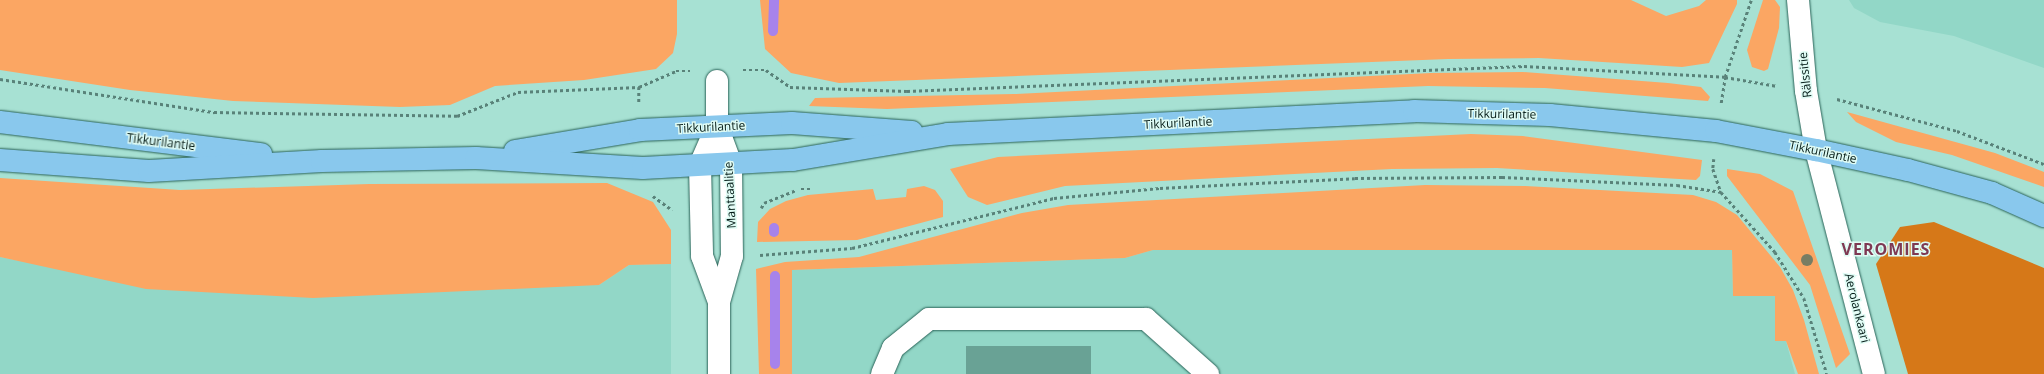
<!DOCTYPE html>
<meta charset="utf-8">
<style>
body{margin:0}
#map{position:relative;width:2044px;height:374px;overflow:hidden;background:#a7e1d3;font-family:"Open Sans",sans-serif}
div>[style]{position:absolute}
.built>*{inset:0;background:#92d7c7}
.green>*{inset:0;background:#fba663}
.forest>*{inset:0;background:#d67818}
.stream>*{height:10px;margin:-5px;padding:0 5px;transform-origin:5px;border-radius:5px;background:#a783eb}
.building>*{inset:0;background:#69a295;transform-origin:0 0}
.path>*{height:2.5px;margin-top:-1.25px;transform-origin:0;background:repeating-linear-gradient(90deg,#598279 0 3px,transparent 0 6px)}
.roads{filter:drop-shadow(0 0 1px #2a6358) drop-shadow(0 0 1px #2a6358)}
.minor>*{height:22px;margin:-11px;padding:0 11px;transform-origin:11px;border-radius:11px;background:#fff}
.major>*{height:22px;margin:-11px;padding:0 11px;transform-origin:11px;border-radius:11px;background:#89c8ed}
.trees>*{width:12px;height:12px;margin:-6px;border-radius:50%;background:#787d63}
span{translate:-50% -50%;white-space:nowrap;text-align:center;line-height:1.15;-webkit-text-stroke:3px #dffbf4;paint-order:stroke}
.street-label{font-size:12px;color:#041b17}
.district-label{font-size:16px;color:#7e3953;font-weight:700;letter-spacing:1px}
</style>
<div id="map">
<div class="built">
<i style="clip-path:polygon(1849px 0,2044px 0,2044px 68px,1954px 36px,1880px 22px,1854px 8px)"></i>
<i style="clip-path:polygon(1153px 250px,1732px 250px,1733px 296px,1775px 296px,1775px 341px,1786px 341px,1795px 374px,792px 374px,792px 270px,1125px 258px)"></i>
<i style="clip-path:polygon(0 257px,20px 261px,599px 285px,629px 265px,671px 264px,671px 374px,0 374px)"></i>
</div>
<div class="green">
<i style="clip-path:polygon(0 0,677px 0,677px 34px,673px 53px,656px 69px,584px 80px,495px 86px,450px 105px,400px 107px,233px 101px,130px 90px,0 70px)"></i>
<i style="clip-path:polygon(760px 0,1631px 0,1666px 16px,1699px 6px,1706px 0,1737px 0,1737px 4px,1709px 63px,1682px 67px,1539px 58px,1448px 59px,839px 83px,791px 73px,765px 49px)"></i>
<i style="clip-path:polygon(1763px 0,1775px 0,1780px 7px,1779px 28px,1768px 69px,1764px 71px,1752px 67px,1747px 50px)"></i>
<i style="clip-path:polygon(1523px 72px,1668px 83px,1701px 87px,1710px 97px,1708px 101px,1545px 88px,1428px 86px,887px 109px,809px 106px,815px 98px,1014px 94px,1431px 73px)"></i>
<i style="clip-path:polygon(1847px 112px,1995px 153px,2044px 172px,2044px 187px,1952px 155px,1896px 142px,1856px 122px)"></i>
<i style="clip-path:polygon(1471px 134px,1523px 136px,1702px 160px,1700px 176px,1696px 180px,1497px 168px,1392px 169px,1065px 186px,987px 205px,968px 197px,950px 169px,998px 157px)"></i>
<i style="clip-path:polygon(1727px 169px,1760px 174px,1793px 191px,1850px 354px,1836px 368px,1810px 285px,1727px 176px)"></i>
<i style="clip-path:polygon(0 178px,180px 190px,369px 184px,607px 183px,653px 202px,671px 230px,671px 264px,629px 265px,599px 285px,313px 298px,146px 289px,0 257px)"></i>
<i style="clip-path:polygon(1425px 185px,1525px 186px,1693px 195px,1716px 202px,1737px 215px,1780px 267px,1793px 290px,1804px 320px,1819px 374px,1798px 374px,1786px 341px,1775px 341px,1775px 296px,1733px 296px,1732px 250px,1153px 250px,1125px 258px,792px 270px,792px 374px,759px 374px,756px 269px,785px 262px,859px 257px,1022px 213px,1068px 205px)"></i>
<i style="clip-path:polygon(924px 186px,935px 190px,943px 201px,943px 217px,857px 240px,757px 242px,758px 222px,770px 209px,786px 201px,808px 195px,873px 189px,876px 200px,906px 197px,907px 189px)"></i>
</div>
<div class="forest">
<i style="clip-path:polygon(1934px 222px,2044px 268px,2044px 374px,1908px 374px,1876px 264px,1900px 227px)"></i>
</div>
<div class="stream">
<i style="left:773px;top:31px;width:31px;rotate:-88deg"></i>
<i style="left:774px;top:228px;width:4px;rotate:90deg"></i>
<i style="left:775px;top:276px;width:88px;rotate:90deg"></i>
</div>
<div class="building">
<i style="left:1091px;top:346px;width:28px;height:125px;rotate:90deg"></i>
</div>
<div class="path">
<i style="left:743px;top:70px;width:23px"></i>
<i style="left:766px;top:70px;width:29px;rotate:35deg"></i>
<i style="left:790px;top:87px;width:117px;rotate:2deg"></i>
<i style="left:907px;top:91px;width:618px;rotate:-2.32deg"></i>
<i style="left:1524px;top:66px;width:201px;rotate:3.1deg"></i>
<i style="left:1725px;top:77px;width:53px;rotate:9.8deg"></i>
<i style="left:0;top:79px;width:217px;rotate:8.8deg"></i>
<i style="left:214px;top:112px;width:243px;rotate:0.9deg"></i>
<i style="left:457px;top:116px;width:66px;rotate:-21.5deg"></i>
<i style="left:518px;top:92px;width:121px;rotate:-2.4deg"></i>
<i style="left:639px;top:87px;width:40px;rotate:-23.4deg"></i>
<i style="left:676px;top:71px;width:14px"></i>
<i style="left:639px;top:87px;width:15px;rotate:90deg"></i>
<i style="left:1837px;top:99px;width:124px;rotate:14.9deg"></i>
<i style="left:1957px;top:131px;width:93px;rotate:20.8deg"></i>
<i style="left:1721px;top:103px;width:26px;rotate:-81deg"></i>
<i style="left:1725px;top:77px;width:81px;rotate:-71.3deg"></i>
<i style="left:1714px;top:159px;width:10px;rotate:96deg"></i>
<i style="left:1713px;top:169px;width:24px;rotate:71deg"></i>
<i style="left:1721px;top:192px;width:81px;rotate:48deg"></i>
<i style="left:1775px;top:252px;width:54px;rotate:57.8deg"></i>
<i style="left:1804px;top:298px;width:79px;rotate:73.2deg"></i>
<i style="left:801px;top:189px;width:10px"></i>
<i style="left:653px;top:196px;width:24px;rotate:36deg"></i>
<i style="left:761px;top:208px;width:6px;rotate:-59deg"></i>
<i style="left:764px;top:203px;width:35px;rotate:-22deg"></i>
<i style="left:760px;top:255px;width:92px;rotate:-4.4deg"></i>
<i style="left:852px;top:248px;width:208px;rotate:-13.9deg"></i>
<i style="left:1054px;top:198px;width:106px;rotate:-5.4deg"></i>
<i style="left:1160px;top:188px;width:195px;rotate:-2.9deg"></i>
<i style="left:1355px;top:178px;width:147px;rotate:-0.4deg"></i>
<i style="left:1502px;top:177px;width:175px;rotate:2.6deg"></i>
<i style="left:1677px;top:185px;width:45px;rotate:9deg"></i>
</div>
<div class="roads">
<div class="minor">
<i style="left:1798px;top:0;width:91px;rotate:85deg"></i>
<i style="left:1806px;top:91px;width:60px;rotate:80.4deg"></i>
<i style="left:1816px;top:150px;width:231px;rotate:75.5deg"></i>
<i style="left:717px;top:81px;width:45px;rotate:90deg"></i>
<i style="left:717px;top:126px;width:40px;rotate:69.8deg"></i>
<i style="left:731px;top:164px;width:92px;rotate:89.4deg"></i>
<i style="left:732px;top:256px;width:48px;rotate:105.8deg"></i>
<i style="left:719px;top:302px;width:72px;rotate:90deg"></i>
<i style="left:717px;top:126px;width:43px;rotate:113.6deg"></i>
<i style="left:700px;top:165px;width:91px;rotate:88.7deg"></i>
<i style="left:702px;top:256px;width:49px;rotate:69.7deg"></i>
<i style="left:882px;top:374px;width:28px;rotate:-67deg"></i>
<i style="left:893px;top:348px;width:46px;rotate:-38.9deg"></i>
<i style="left:929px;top:319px;width:217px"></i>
<i style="left:1146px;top:319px;width:83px;rotate:41.6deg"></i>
</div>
<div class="major">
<i style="left:0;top:122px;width:263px;rotate:7deg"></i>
<i style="left:515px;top:151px;width:127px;rotate:-9.5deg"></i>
<i style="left:640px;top:130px;width:152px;rotate:-2.6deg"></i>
<i style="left:792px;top:123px;width:120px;rotate:4.3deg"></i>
<i style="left:0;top:160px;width:149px;rotate:4.2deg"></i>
<i style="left:149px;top:171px;width:173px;rotate:-3.3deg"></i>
<i style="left:322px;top:161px;width:154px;rotate:-1.1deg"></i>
<i style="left:476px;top:158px;width:167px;rotate:3.4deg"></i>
<i style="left:643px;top:168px;width:150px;rotate:-3.1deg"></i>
<i style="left:793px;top:160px;width:157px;rotate:-9.5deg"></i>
<i style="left:948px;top:134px;width:467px;rotate:-2.8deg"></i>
<i style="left:1414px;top:111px;width:136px;rotate:1.7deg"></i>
<i style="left:1550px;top:115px;width:167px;rotate:5.5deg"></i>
<i style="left:1716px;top:131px;width:102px;rotate:10.8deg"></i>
<i style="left:1816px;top:150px;width:94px;rotate:12.3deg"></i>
<i style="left:1908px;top:170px;width:87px;rotate:15.3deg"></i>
<i style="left:1992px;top:193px;width:57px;rotate:23.9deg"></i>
</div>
</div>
<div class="trees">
<i style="left:1807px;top:260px"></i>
</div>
<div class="street-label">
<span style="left:1805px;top:75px;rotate:-96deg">Rälssitie</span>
<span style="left:1502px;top:114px;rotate:1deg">Tikkurilantie</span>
<span style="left:1178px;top:123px;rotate:-3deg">Tikkurilantie</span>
<span style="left:711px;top:127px;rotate:-3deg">Tikkurilantie</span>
<span style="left:161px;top:142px;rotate:7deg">Tikkurilantie</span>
<span style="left:1823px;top:152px;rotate:12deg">Tikkurilantie</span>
<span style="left:730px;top:195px;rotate:-93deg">Manttaalitie</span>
<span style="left:1857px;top:308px;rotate:76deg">Aerolankaari</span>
</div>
<div class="district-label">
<span style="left:1886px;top:249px">VEROMIES</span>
</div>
</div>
